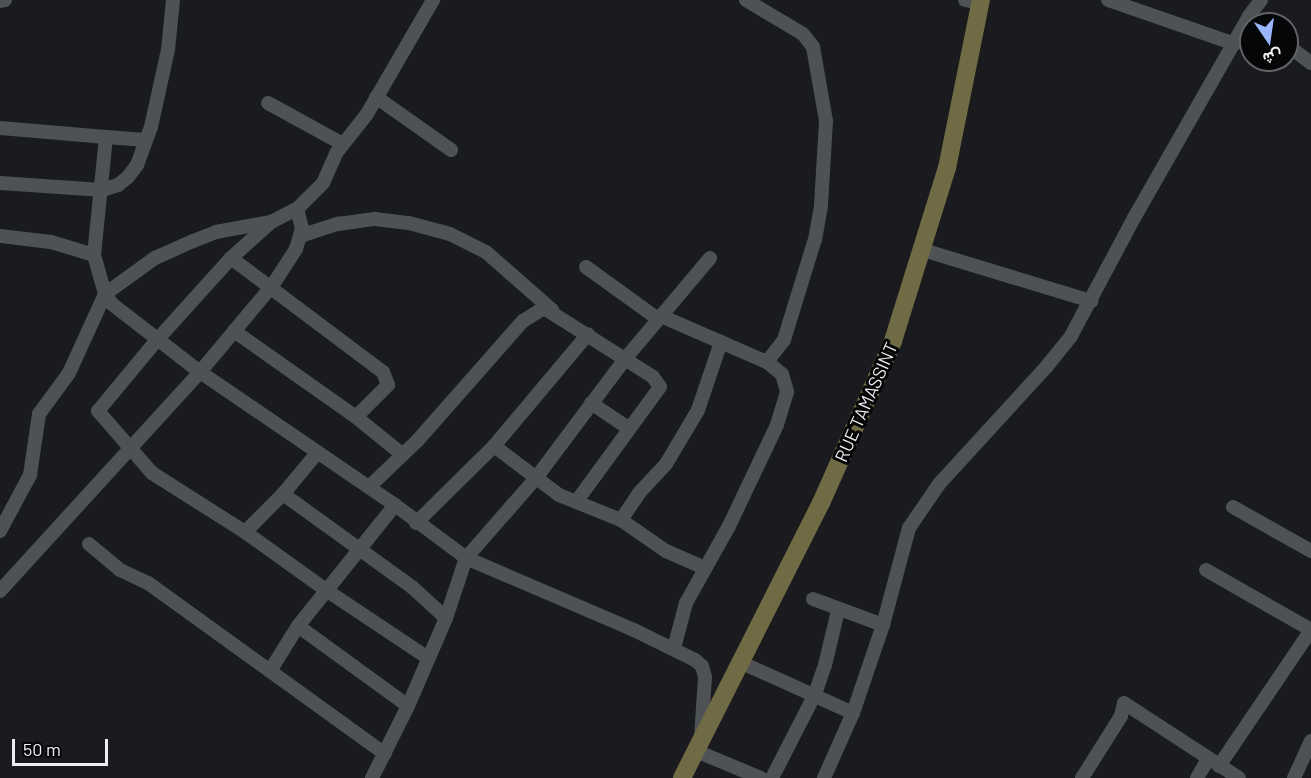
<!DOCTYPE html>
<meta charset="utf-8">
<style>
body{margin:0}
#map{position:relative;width:1311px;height:778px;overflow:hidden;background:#191b1e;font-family:Barlow,Vazirmatn,sans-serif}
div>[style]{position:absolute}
.street>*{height:14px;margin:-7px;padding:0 7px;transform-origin:7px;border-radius:7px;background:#4e5255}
.secondary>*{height:18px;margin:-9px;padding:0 9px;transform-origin:9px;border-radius:9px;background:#706b44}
span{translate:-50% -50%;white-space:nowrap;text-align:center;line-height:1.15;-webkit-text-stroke:6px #050607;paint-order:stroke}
.street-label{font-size:18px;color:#eeeff1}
.north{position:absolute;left:1239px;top:12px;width:60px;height:60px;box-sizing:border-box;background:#050607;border:2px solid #626365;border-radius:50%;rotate:167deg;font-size:16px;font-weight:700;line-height:24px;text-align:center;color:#eeeff1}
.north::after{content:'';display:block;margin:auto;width:21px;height:27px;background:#98b5fd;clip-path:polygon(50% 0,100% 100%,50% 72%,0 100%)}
.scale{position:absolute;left:12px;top:739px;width:96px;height:27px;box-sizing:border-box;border:3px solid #eeeff1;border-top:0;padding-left:8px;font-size:18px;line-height:21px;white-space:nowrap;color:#eeeff1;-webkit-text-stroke:4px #050607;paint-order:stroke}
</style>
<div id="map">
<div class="street">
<i style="left:746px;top:0;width:66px;rotate:30.8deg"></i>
<i style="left:803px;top:34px;width:16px;rotate:52deg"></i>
<i style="left:813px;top:47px;width:75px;rotate:80deg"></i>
<i style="left:826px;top:121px;width:85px;rotate:93.4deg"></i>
<i style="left:821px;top:206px;width:34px;rotate:100deg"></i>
<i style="left:815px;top:239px;width:106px;rotate:107.1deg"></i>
<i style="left:784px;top:340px;width:28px;rotate:128deg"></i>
<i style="left:965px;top:0;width:15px;rotate:11deg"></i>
<i style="left:1108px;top:0;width:134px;rotate:19.1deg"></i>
<i style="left:0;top:1px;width:5px;rotate:-11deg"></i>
<i style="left:1287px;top:45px;width:30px;rotate:37deg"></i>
<i style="left:376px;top:97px;width:92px;rotate:35.2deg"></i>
<i style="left:268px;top:103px;width:85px;rotate:28.7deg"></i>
<i style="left:0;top:128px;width:106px;rotate:4.9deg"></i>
<i style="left:106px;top:137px;width:119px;rotate:95.8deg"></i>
<i style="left:94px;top:255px;width:41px;rotate:74.2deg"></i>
<i style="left:105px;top:294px;width:12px;rotate:55deg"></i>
<i style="left:112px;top:304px;width:111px;rotate:37.7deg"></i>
<i style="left:200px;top:372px;width:236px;rotate:34.3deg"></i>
<i style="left:395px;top:505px;width:89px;rotate:36.7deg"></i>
<i style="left:466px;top:558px;width:183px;rotate:23.2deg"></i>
<i style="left:634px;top:630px;width:68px;rotate:26.2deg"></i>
<i style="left:695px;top:660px;width:9px;rotate:41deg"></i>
<i style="left:702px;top:666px;width:11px;rotate:75deg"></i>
<i style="left:705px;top:677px;width:60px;rotate:93.8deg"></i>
<i style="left:106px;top:137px;width:40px;rotate:4.3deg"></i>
<i style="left:0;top:183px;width:102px;rotate:3.9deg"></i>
<i style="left:102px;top:190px;width:17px;rotate:-17deg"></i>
<i style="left:118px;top:185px;width:13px;rotate:-39deg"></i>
<i style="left:128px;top:177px;width:15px;rotate:-53deg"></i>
<i style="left:137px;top:165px;width:40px;rotate:-69.8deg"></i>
<i style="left:151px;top:127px;width:79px;rotate:-77.6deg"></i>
<i style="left:168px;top:50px;width:50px;rotate:-84.3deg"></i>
<i style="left:271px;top:222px;width:54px;rotate:138deg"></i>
<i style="left:231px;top:258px;width:112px;rotate:132.1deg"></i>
<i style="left:156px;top:341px;width:91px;rotate:129.6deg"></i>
<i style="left:98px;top:411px;width:82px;rotate:48.9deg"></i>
<i style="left:152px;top:473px;width:110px;rotate:32.4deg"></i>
<i style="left:245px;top:532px;width:100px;rotate:35.6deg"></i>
<i style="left:326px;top:590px;width:123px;rotate:33.7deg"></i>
<i style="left:0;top:236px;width:51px;rotate:6.7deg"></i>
<i style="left:51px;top:242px;width:45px;rotate:16.8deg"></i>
<i style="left:300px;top:236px;width:40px;rotate:-18deg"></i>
<i style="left:338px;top:224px;width:37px;rotate:-8deg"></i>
<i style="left:375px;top:219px;width:34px;rotate:7deg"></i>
<i style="left:409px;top:223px;width:42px;rotate:15deg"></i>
<i style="left:450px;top:234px;width:40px;rotate:26.6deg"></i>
<i style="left:486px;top:252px;width:88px;rotate:41.3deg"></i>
<i style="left:923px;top:250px;width:176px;rotate:16.9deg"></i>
<i style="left:231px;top:258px;width:190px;rotate:36.9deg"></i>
<i style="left:383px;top:372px;width:14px;rotate:69deg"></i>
<i style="left:388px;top:385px;width:45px;rotate:135deg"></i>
<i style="left:586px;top:267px;width:89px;rotate:35.8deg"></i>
<i style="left:661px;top:316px;width:116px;rotate:23.5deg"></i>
<i style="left:767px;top:362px;width:19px;rotate:39deg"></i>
<i style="left:782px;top:374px;width:19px;rotate:74deg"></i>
<i style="left:787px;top:392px;width:34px;rotate:107deg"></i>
<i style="left:777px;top:425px;width:112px;rotate:115.4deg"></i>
<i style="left:729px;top:526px;width:88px;rotate:119.2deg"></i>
<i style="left:686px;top:603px;width:47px;rotate:104.9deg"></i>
<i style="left:234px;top:331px;width:149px;rotate:35.2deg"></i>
<i style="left:356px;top:417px;width:60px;rotate:39deg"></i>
<i style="left:591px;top:403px;width:45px;rotate:34deg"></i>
<i style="left:494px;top:446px;width:81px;rotate:37deg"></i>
<i style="left:559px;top:495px;width:67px;rotate:22deg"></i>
<i style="left:621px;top:520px;width:55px;rotate:34.6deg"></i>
<i style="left:666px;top:551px;width:43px;rotate:23.6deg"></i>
<i style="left:369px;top:487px;width:68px;rotate:-43.8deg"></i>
<i style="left:418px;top:440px;width:159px;rotate:-48.6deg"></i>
<i style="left:523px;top:321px;width:25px;rotate:-32deg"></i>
<i style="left:544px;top:308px;width:129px;rotate:32.3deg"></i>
<i style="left:653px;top:377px;width:12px;rotate:55deg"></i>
<i style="left:660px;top:387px;width:142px;rotate:126.1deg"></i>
<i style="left:283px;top:494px;width:159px;rotate:35.8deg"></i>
<i style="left:412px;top:587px;width:46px;rotate:42.4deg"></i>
<i style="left:1233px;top:507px;width:90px;rotate:29.4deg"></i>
<i style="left:621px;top:520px;width:32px;rotate:-56deg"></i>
<i style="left:639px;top:493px;width:40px;rotate:-47deg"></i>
<i style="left:666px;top:464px;width:63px;rotate:-59.3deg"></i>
<i style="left:698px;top:410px;width:72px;rotate:-71.3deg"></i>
<i style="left:416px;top:523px;width:110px;rotate:-44.6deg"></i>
<i style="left:494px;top:446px;width:146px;rotate:-50deg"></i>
<i style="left:0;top:531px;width:64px;rotate:-61.8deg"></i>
<i style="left:30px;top:475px;width:62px;rotate:-81.6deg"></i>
<i style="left:39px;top:414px;width:51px;rotate:-53.8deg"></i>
<i style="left:69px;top:373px;width:87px;rotate:-65.5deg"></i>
<i style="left:105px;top:294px;width:62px;rotate:-35.8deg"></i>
<i style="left:155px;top:258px;width:42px;rotate:-24.1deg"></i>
<i style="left:193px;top:241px;width:25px;rotate:-21deg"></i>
<i style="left:216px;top:232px;width:56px;rotate:-10.3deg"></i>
<i style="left:271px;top:222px;width:29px;rotate:-27deg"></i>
<i style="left:297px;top:209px;width:37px;rotate:-45deg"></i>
<i style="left:323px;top:183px;width:34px;rotate:-66deg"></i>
<i style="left:337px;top:152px;width:48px;rotate:-51.7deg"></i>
<i style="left:367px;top:114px;width:132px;rotate:-59.9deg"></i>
<i style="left:245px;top:532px;width:54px;rotate:-45deg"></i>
<i style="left:283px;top:494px;width:53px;rotate:-50.3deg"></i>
<i style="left:89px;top:544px;width:40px;rotate:40deg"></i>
<i style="left:120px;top:570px;width:31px;rotate:25deg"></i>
<i style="left:148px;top:583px;width:292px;rotate:35.8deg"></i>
<i style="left:1206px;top:570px;width:121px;rotate:29.7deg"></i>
<i style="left:0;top:591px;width:297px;rotate:-47.6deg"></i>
<i style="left:200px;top:372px;width:112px;rotate:-50.1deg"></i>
<i style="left:272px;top:286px;width:44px;rotate:-57deg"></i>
<i style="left:296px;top:249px;width:22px;rotate:-74deg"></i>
<i style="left:302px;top:228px;width:20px;rotate:-105deg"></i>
<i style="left:813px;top:599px;width:75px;rotate:20.4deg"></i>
<i style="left:298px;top:626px;width:136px;rotate:36deg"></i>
<i style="left:740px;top:662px;width:124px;rotate:24.3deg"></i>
<i style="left:270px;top:671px;width:53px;rotate:-58.1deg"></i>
<i style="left:298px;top:626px;width:155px;rotate:-51.3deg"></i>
<i style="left:696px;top:751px;width:70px;rotate:22.6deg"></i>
<i style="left:1219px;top:766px;width:164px;rotate:-55.9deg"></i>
<i style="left:372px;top:778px;width:80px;rotate:-63.4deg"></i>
<i style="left:408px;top:706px;width:96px;rotate:-66.6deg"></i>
<i style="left:446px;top:618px;width:63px;rotate:-71.6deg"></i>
<i style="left:466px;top:558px;width:106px;rotate:-48.8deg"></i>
<i style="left:536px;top:478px;width:149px;rotate:-53.2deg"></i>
<i style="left:625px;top:359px;width:132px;rotate:-49.9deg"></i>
<i style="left:772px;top:778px;width:94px;rotate:-62.9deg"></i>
<i style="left:815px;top:694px;width:31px;rotate:-71deg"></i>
<i style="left:825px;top:665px;width:56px;rotate:-76.5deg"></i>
<i style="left:824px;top:778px;width:71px;rotate:-66deg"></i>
<i style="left:853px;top:713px;width:93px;rotate:-71.2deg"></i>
<i style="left:883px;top:625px;width:100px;rotate:-75deg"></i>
<i style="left:909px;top:528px;width:53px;rotate:-55.7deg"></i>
<i style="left:939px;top:484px;width:160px;rotate:-47.5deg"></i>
<i style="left:1047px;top:366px;width:38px;rotate:-51deg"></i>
<i style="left:1071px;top:336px;width:134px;rotate:-61.9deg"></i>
<i style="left:1134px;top:218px;width:232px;rotate:-60.3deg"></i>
<i style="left:1249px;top:16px;width:20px;rotate:-53deg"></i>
<i style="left:1082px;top:778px;width:73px;rotate:-57.8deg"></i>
<i style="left:1121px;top:716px;width:13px;rotate:-77deg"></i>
<i style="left:1124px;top:703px;width:137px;rotate:33.1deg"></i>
<i style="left:1197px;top:778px;width:22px;rotate:-60deg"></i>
<i style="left:1294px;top:778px;width:41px;rotate:-65.3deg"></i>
</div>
<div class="secondary">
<i style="left:682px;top:778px;width:308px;rotate:-63.2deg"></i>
<i style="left:821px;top:503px;width:177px;rotate:-66deg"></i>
<i style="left:893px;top:341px;width:181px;rotate:-72.7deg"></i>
<i style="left:947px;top:168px;width:171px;rotate:-78.6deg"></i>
</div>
<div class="street-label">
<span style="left:866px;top:402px;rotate:-66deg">RUE TAMASSINT</span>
</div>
<div class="north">ش</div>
<div class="scale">50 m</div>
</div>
